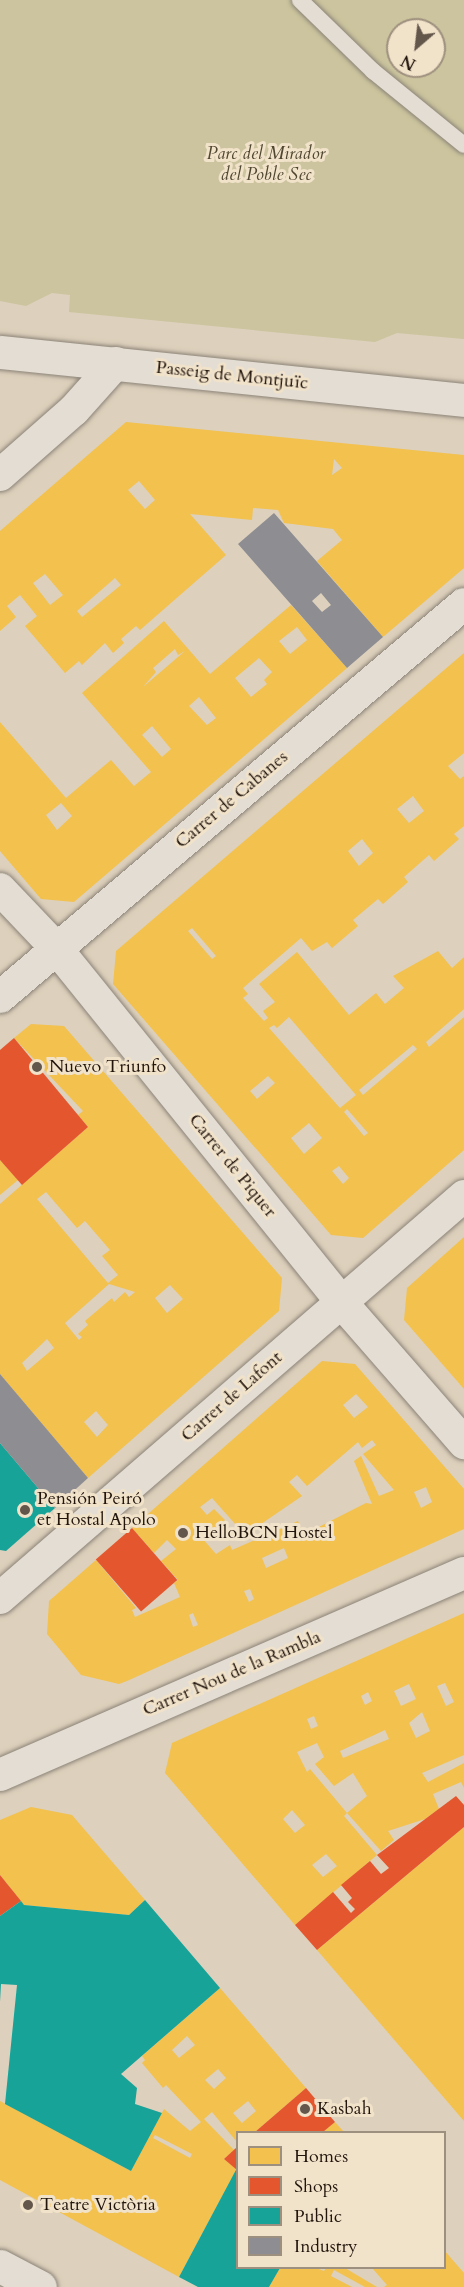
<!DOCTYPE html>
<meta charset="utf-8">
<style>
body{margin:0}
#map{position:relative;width:464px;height:2287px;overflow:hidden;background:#ddd0bc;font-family:Cardo,serif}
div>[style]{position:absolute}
.green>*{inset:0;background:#cbc49e}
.homes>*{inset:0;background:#f2c14e}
.shops>*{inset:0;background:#e4572e;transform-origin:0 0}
.public>*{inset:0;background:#17a398}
.industry>*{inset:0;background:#8d8d92}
.roads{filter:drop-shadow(0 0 2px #8c8377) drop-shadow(0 0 2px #8c8377)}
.lane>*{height:16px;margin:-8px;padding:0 8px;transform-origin:8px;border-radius:8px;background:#e3ddd3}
.street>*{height:32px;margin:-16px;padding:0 16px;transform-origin:16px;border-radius:16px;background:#e3ddd3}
.secondary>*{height:33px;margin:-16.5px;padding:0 16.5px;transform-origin:16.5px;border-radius:16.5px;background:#e3ddd3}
.dots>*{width:16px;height:16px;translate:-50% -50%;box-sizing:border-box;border:3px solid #f1e2ca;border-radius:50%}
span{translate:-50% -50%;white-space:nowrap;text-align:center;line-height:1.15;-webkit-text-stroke:6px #f1e2ca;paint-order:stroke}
.park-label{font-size:18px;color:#504731;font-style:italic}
.street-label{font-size:18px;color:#22150c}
.poi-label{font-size:18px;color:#22150c}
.left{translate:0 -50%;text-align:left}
.legend{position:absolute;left:236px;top:2131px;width:210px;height:138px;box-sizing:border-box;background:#f1e2ca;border:2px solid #9e907e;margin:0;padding:8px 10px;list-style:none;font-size:18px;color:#22150c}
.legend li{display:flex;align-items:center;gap:12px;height:30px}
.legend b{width:30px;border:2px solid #9e907e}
.north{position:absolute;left:386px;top:18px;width:60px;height:60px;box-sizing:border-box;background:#f1e2ca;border:2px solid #9e907e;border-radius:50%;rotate:208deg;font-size:16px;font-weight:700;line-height:24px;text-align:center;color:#22150c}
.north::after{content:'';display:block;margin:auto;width:21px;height:27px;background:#63564a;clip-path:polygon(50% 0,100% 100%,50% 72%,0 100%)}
</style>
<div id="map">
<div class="green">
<i style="clip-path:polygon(evenodd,0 0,464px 0,464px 339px,397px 333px,375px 342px,69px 312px,70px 295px,52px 293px,26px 306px,0 301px,0 0,398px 30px,434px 30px,434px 66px,398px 66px,398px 30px)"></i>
</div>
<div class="homes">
<i style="clip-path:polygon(evenodd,126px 422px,464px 455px,464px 568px,383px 637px,317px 561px,342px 540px,333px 529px,284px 523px,278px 510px,253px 508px,252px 520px,190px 514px,226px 555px,140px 630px,136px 626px,121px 639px,124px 643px,113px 653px,105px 643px,82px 665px,79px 661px,65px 673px,25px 626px,37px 616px,20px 595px,7px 606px,16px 617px,0 631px,0 531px,126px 422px,334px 459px,342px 468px,332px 475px,334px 459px,126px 422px,139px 481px,155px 500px,145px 509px,128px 490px,139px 481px,126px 422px,45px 574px,63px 595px,50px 605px,33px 583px,45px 574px,126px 422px,115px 578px,121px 585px,82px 617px,77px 611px,115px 578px)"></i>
<i style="clip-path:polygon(evenodd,291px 605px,347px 668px,74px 902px,41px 899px,0 851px,0 722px,66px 798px,111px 760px,134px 786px,151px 772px,82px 693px,164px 621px,210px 674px,291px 605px,297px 627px,307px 640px,290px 654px,279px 641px,297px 627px,291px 605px,175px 649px,178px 655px,185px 651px,143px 687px,156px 672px,153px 668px,175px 649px,291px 605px,259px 658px,272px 672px,264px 680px,267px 684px,251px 697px,235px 678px,259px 658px,291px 605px,199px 697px,216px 718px,207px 725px,189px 706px,199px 697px,291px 605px,152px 726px,171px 749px,162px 757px,142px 735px,152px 726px,291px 605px,61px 803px,72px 816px,57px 830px,46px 815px,61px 803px)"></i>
<i style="clip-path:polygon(evenodd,464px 653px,464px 753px,448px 766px,460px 779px,464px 776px,464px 826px,454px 834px,459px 839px,434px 861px,429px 855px,404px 877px,408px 882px,383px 904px,378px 899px,366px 909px,353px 920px,358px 926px,332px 948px,327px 942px,312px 951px,301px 938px,243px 988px,248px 994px,243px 998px,264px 1021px,268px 1018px,263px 1011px,275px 1002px,259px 984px,297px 952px,349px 1015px,376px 993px,385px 1004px,404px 988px,393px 976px,438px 951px,452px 968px,464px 957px,464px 1009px,426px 1042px,429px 1047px,464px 1017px,464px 1150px,363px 1238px,331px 1235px,113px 984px,116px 951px,464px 653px,413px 796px,424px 811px,409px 823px,397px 809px,413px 796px,464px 653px,362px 839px,373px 853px,359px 866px,348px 851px,362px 839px,464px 653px,192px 928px,216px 956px,212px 959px,188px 931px,192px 928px,464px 653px,289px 1017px,356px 1095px,340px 1108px,269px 1028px,274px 1025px,277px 1028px,289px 1017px,464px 653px,413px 1045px,417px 1049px,363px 1095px,359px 1090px,413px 1045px,464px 653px,268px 1076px,275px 1083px,257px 1099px,250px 1091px,268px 1076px,464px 653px,347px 1109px,368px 1133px,364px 1136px,344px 1112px,347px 1109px,464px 653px,309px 1123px,322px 1138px,304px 1154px,291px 1138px,309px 1123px,464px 653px,339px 1166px,349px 1178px,343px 1184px,332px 1171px,339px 1166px)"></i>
<i style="clip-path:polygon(evenodd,31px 1024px,64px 1026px,282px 1278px,279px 1311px,88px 1478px,0 1374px,0 1204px,88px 1127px,78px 1115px,83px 1111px,14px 1038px,31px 1024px,46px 1192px,77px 1228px,85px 1221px,110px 1250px,102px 1256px,118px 1275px,108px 1283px,37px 1199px,46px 1192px,31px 1024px,109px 1284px,135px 1292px,129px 1297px,125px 1292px,114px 1302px,112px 1298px,85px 1321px,88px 1325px,78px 1334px,82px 1337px,79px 1340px,65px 1323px,109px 1284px,31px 1024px,170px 1285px,183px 1299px,167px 1313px,155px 1298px,170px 1285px,31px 1024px,47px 1339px,54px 1348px,27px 1371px,22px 1363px,47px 1339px,31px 1024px,96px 1411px,108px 1425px,97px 1437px,84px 1422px,96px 1411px)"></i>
<i style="clip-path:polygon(0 1160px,18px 1180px,0 1195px)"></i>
<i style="clip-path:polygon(464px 1237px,464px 1389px,404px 1320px,407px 1288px)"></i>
<i style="clip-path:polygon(evenodd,322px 1361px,355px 1364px,464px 1489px,464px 1529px,127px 1681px,119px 1684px,81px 1675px,47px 1634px,49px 1601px,96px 1560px,136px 1608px,132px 1610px,135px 1617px,180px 1597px,174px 1583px,178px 1580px,161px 1561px,176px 1549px,167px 1540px,154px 1553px,132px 1528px,322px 1361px,356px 1394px,368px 1407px,354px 1418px,343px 1405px,356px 1394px,322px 1361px,372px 1440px,376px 1445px,363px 1454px,394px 1490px,379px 1496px,361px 1456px,354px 1461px,372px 1504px,366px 1503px,303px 1535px,298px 1521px,232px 1550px,230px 1545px,216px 1554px,203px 1539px,225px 1520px,214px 1509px,207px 1515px,200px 1507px,212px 1498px,245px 1535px,302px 1496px,289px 1482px,297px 1475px,307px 1486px,358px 1442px,362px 1448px,372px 1440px,322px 1361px,426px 1487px,432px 1502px,421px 1508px,414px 1492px,426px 1487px,322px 1361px,284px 1548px,288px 1558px,266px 1568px,262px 1558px,284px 1548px,322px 1361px,250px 1589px,254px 1599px,249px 1602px,244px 1591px,250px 1589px,322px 1361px,193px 1613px,198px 1625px,193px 1627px,189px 1615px,193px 1613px)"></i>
<i style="clip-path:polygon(evenodd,464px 1613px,464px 1755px,422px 1773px,428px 1782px,464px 1763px,464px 1788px,461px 1782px,433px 1794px,439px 1809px,425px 1819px,388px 1831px,394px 1840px,381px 1851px,347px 1813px,344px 1816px,377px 1855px,295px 1925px,165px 1773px,172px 1743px,464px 1613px,445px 1683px,454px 1702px,446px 1706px,437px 1686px,445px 1683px,464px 1613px,409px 1684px,416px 1699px,401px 1706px,394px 1691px,409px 1684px,464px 1613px,368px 1692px,372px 1701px,365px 1705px,361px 1696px,368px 1692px,464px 1613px,422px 1712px,430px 1731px,416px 1738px,409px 1723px,422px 1712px,464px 1613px,314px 1716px,318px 1726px,311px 1729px,307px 1719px,314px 1716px,464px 1613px,385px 1730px,389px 1739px,343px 1758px,340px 1751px,385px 1730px,464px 1613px,317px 1743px,324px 1757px,315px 1764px,334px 1786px,353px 1773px,367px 1796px,347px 1813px,310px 1769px,307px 1772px,297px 1752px,317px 1743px,464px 1613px,292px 1810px,305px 1825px,295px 1833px,283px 1819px,292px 1810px,464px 1613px,326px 1854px,337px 1866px,323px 1877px,312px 1865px,326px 1854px)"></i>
<i style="clip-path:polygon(31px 1807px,72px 1815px,145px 1900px,129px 1915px,24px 1905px,0 1875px,0 1820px)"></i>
<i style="clip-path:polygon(464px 1827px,464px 2121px,317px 1950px)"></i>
<i style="clip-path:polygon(evenodd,220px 1988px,306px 2088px,255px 2132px,237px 2132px,237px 2142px,212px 2112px,204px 2119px,234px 2150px,224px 2159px,237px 2169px,179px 2277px,0 2180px,0 2101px,131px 2171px,164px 2109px,190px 2131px,201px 2122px,166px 2085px,163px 2088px,142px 2063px,145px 2060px,142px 2056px,220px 1988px,187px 2036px,195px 2045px,179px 2058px,172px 2050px,187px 2036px,220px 1988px,218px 2069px,226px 2078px,214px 2089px,205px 2080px,218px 2069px,220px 1988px,248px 2101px,256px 2111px,242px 2123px,233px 2113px,248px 2101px,220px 1988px,155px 2135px,192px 2154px,190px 2158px,153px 2138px,155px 2135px)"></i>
<i style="clip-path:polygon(335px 2122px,344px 2132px,323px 2132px)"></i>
<i style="clip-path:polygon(444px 2250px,464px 2273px,464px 2287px,384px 2287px,387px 2285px,372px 2268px,444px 2268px)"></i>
<i style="clip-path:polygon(280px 2268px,316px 2268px,324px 2271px,326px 2268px,345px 2268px,377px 2287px,365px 2287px,334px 2270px,331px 2276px,352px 2287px,269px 2287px)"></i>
</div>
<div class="shops">
<i style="clip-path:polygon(14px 1038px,88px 1127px,22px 1185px,0 1160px,0 1050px)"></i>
<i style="left:132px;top:1528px;width:69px;height:48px;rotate:49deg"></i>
<i style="clip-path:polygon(456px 1796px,464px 1805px,464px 1827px,317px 1950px,295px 1925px,333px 1892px,351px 1913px,355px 1909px,348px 1902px,352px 1898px,341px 1885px,370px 1861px,381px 1874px,389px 1868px,377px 1855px)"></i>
<i style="clip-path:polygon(0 1875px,21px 1901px,0 1916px)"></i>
<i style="clip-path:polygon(306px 2088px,335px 2122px,323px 2132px,255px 2132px)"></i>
<i style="clip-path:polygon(237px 2147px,237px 2170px,224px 2159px)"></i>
</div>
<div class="public">
<i style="clip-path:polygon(0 1443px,55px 1508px,6px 1551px,0 1550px)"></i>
<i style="clip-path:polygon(145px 1900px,220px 1988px,121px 2074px,137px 2088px,135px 2104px,162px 2113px,131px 2171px,5px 2104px,17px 1985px,1px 1984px,0 2002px,0 1916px,21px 1901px,24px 1905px,129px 1915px)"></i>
<i style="clip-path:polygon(237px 2168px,237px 2268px,280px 2268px,269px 2287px,198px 2287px,179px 2277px)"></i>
</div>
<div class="industry">
<i style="clip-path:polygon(evenodd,274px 513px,383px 637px,347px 668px,238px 544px,274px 513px,321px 593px,331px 605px,322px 612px,312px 601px,321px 593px)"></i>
<i style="clip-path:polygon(0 1374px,88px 1478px,55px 1508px,0 1443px)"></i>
</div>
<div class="roads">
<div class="lane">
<i style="left:300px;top:0;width:102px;rotate:44.2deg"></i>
<i style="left:373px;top:71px;width:117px;rotate:39.1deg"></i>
</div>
<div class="street">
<i style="left:0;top:475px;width:98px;rotate:-41.3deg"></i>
<i style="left:74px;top:410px;width:63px;rotate:-48.2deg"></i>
<i style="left:0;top:889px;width:81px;rotate:46.5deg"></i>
<i style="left:56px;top:948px;width:456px;rotate:51.1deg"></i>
<i style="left:342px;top:1303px;width:186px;rotate:48.9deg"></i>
<i style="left:0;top:997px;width:608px;rotate:-40.26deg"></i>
<i style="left:0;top:1598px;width:614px;rotate:-40.9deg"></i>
<i style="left:0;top:1775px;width:506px;rotate:-23.53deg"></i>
</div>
<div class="secondary">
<i style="left:0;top:352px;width:466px;rotate:5.9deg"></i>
<i style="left:0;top:2266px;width:45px;rotate:27.7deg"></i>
</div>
</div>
<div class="dots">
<i style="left:37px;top:1067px;background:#63564a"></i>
<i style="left:25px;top:1510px;background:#63564a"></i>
<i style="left:183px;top:1533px;background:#63564a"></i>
<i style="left:305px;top:2109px;background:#63564a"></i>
<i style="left:28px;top:2205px;background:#63564a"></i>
</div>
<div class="park-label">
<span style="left:266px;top:165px">Parc del Mirador<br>del Poble Sec</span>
</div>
<div class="street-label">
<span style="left:232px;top:376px;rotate:6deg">Passeig de Montjuïc</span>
<span style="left:232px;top:800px;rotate:-40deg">Carrer de Cabanes</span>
<span style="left:232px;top:1166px;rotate:51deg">Carrer de Piquer</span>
<span style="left:232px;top:1397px;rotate:-41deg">Carrer de Lafont</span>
<span style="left:232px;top:1674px;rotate:-23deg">Carrer Nou de la Rambla</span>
</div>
<div class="poi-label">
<span class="left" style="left:49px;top:1067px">Nuevo Triunfo</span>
<span class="left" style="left:37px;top:1510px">Pensión Peiró<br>et Hostal Apolo</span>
<span class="left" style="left:195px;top:1533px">HelloBCN Hostel</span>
<span class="left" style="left:317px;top:2109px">Kasbah</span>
<span class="left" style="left:40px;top:2205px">Teatre Victòria</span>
</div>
<ul class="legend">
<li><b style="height:16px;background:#f2c14e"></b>Homes</li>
<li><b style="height:16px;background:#e4572e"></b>Shops</li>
<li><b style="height:16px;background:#17a398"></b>Public</li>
<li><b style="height:16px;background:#8d8d92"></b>Industry</li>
</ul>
<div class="north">N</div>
</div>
